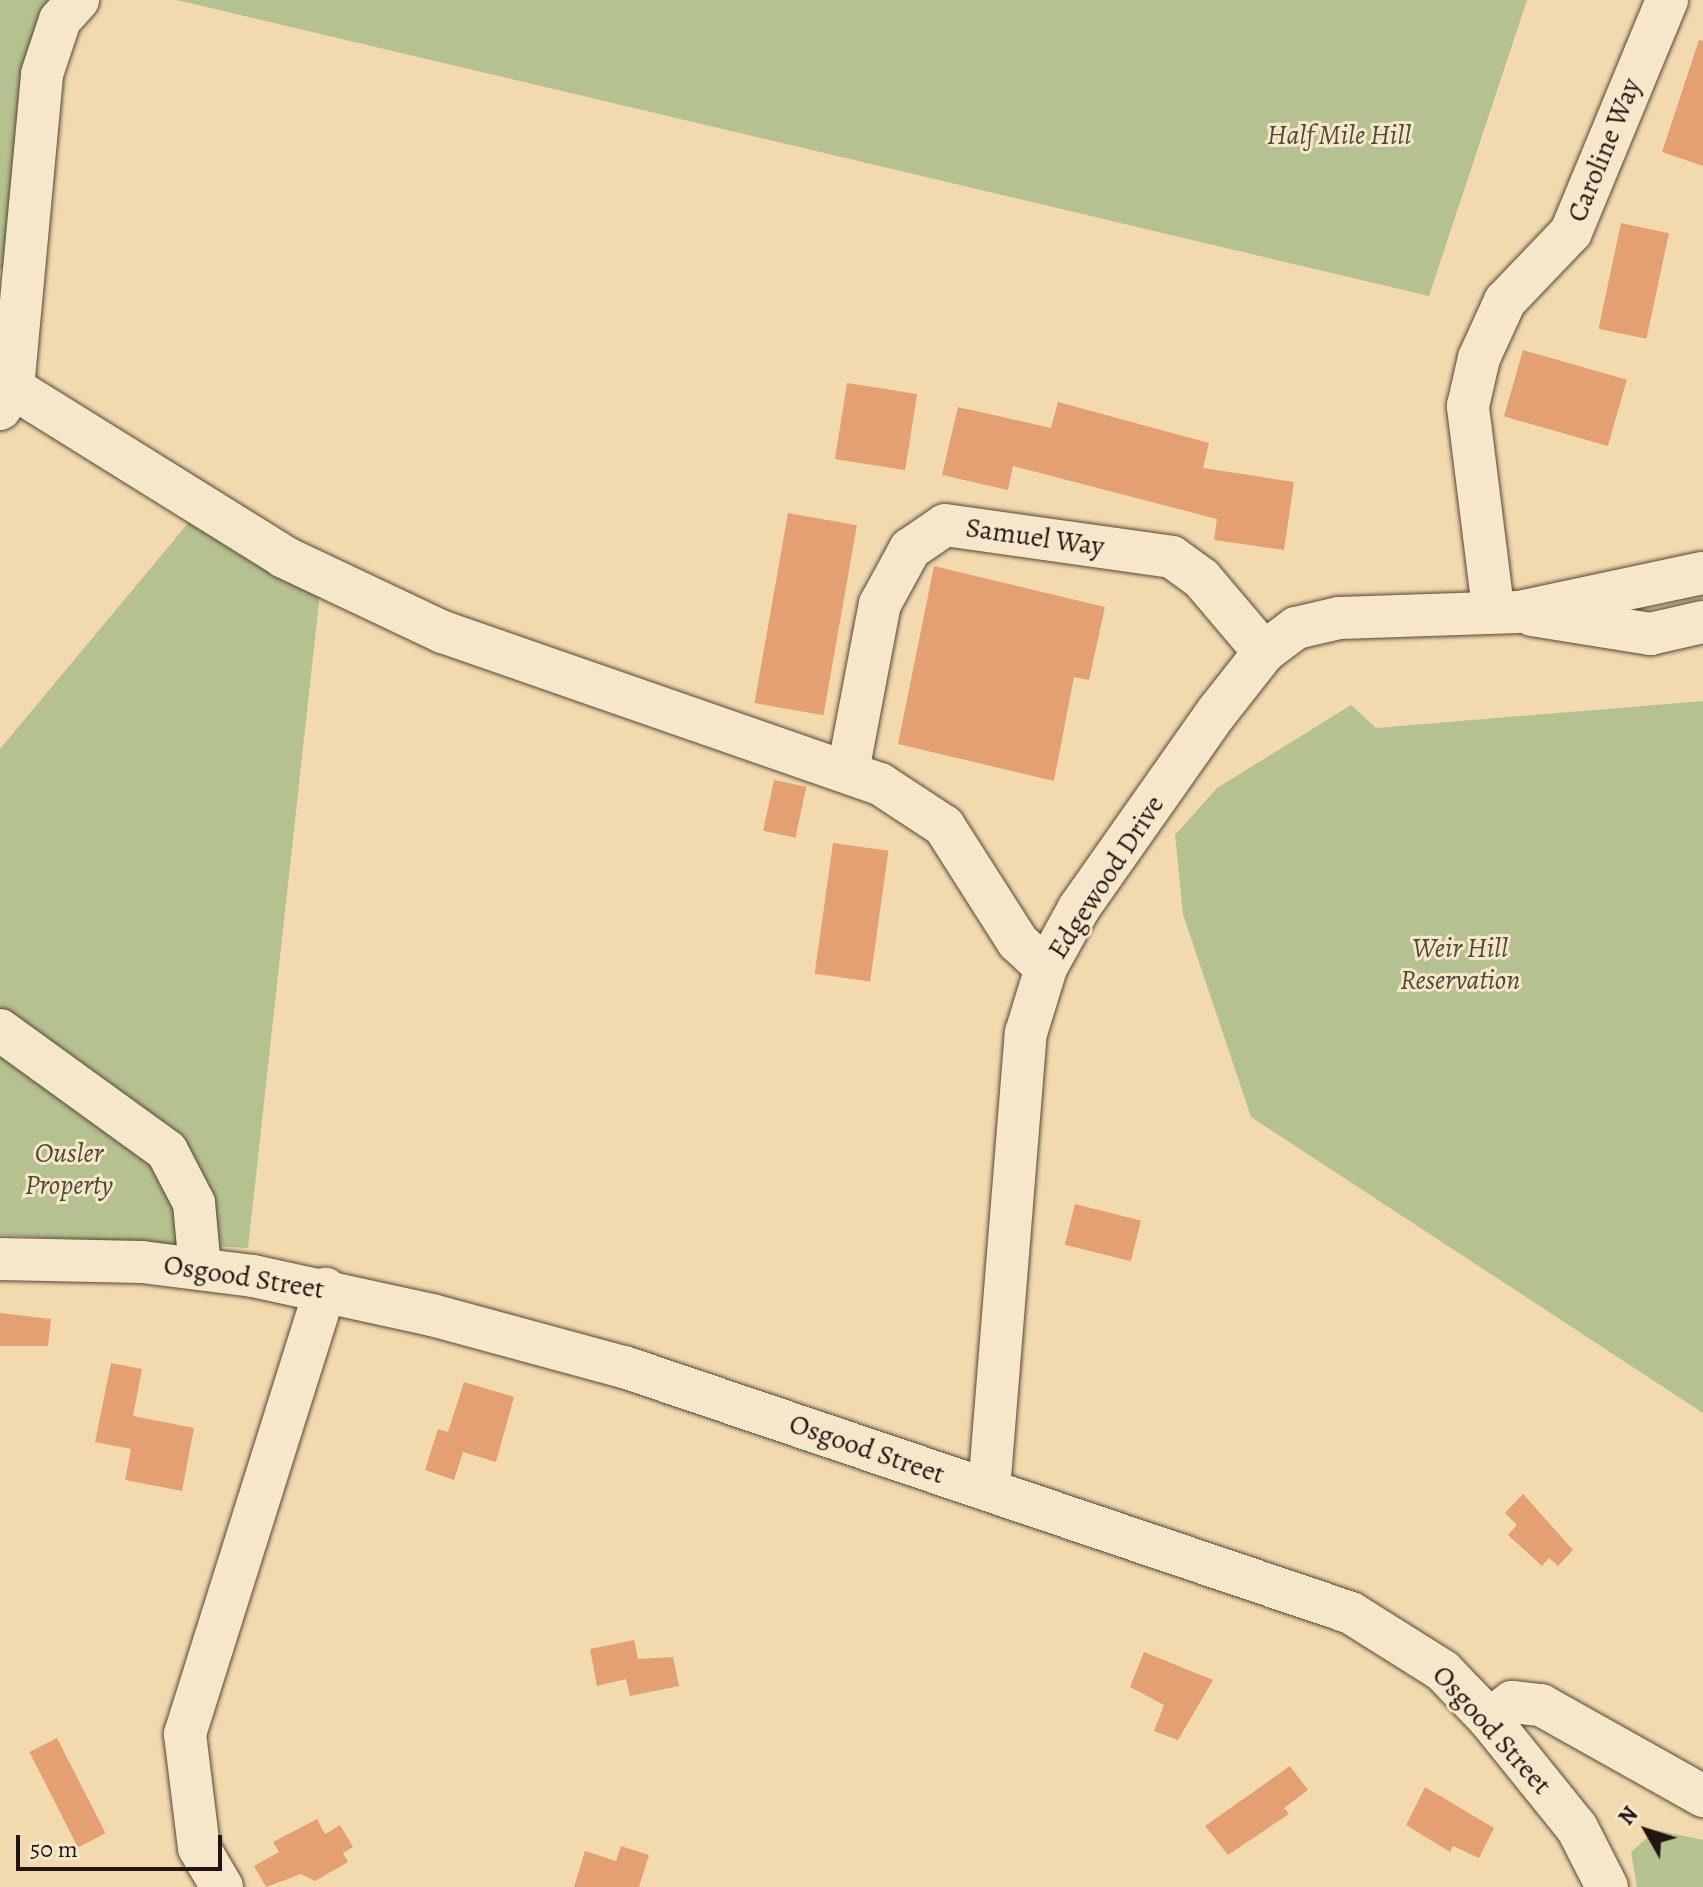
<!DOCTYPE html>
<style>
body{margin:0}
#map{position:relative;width:1703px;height:1887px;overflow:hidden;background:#f3daae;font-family:Alegreya,serif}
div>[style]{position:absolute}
.green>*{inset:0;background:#b5c18e}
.building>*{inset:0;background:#e4a072;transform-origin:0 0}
.roads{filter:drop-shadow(0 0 2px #574739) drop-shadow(0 0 2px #574739)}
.minor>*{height:42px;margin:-21px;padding:0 21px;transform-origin:21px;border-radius:21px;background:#f7e7ca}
span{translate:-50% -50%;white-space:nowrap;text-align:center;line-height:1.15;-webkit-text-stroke:6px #f7e7ca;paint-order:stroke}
.park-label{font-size:28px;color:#4f4937;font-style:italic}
.street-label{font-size:28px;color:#231612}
.north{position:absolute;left:1607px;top:1791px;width:80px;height:80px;-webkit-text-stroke:6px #f7e7ca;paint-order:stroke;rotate:309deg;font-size:22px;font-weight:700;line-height:32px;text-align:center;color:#231612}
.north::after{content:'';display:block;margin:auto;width:28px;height:36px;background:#231612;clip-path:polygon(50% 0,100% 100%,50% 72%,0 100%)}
.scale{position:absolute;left:16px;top:1835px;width:206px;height:36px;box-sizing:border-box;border:4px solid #231612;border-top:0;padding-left:10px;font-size:24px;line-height:28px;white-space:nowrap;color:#231612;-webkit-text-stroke:6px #f7e7ca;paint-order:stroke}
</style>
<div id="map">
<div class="green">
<i style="clip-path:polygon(0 0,54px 0,10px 270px,0 269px)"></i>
<i style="clip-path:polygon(177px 0,1527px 0,1429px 296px)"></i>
<i style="clip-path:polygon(194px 516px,320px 593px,248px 1248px,0 1235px,0 749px)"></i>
<i style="clip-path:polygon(1703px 701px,1703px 1413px,1251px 1117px,1183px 914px,1175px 835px,1217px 788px,1351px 705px,1376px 728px)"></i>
<i style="clip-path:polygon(1656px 1830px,1703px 1840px,1703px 1887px,1637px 1887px,1631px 1852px)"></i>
</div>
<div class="building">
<i style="clip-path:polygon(1699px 40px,1703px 41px,1703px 166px,1662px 152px)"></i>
<i style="left:1621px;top:223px;width:49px;height:108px;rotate:12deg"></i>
<i style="left:1523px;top:350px;width:108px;height:69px;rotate:16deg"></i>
<i style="left:847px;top:383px;width:71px;height:77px;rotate:9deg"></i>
<i style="clip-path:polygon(1058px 402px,1209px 443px,1203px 468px,1294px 482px,1284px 550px,1214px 540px,1217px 519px,1013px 466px,1008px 490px,942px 475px,958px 407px,1051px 428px)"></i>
<i style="left:788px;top:513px;width:70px;height:193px;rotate:10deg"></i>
<i style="clip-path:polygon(934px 566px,1105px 607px,1089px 680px,1074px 677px,1054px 781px,898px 744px)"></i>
<i style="left:774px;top:780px;width:33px;height:52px;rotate:12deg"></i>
<i style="left:833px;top:843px;width:56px;height:132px;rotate:8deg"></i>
<i style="left:1075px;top:1204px;width:68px;height:42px;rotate:14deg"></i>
<i style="clip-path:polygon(0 1313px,51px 1319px,48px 1346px,0 1346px)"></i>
<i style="clip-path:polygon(111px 1363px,142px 1369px,133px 1416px,194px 1428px,182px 1491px,125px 1480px,131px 1449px,95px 1442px)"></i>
<i style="clip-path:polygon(464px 1382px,514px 1397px,496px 1462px,463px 1452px,454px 1480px,425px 1470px,438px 1429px,448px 1432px)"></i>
<i style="clip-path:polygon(1523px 1494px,1573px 1550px,1558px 1566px,1549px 1558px,1542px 1566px,1508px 1535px,1517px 1525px,1505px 1513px)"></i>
<i style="clip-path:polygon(634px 1640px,638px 1659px,673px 1657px,679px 1686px,630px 1696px,626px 1679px,597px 1686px,590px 1649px)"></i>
<i style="clip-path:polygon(1144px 1652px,1213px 1680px,1178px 1740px,1154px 1731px,1164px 1705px,1130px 1687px)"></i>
<i style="left:57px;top:1738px;width:107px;height:31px;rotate:63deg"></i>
<i style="clip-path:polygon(1290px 1766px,1308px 1790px,1284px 1808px,1289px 1814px,1228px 1855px,1205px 1826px)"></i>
<i style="clip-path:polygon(1425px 1787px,1494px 1828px,1479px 1858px,1453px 1846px,1450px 1852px,1406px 1825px)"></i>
<i style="clip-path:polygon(317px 1819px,325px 1834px,340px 1825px,353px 1847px,343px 1853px,348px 1862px,315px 1881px,301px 1874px,266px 1887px,254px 1866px,279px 1852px,273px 1842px)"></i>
<i style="clip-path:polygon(621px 1846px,649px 1855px,639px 1887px,574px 1887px,585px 1851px,616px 1861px)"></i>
</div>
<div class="roads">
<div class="minor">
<i style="left:13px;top:388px;width:315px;rotate:-84.7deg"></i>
<i style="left:42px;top:74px;width:57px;rotate:-71.6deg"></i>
<i style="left:60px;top:20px;width:27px;rotate:-48deg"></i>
<i style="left:0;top:409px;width:25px;rotate:-58deg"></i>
<i style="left:13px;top:388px;width:319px;rotate:31.9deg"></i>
<i style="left:284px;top:557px;width:176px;rotate:25.3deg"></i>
<i style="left:443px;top:632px;width:463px;rotate:19.2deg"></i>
<i style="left:880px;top:784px;width:77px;rotate:33.3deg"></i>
<i style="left:944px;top:826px;width:138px;rotate:57.5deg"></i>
<i style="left:1018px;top:942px;width:38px;rotate:43deg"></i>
<i style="left:1493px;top:608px;width:204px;rotate:-97.1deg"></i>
<i style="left:1468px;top:406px;width:49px;rotate:-77.1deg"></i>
<i style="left:1479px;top:358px;width:63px;rotate:-65.5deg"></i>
<i style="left:1505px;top:301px;width:95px;rotate:-46.3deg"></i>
<i style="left:1571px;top:232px;width:251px;rotate:-67.5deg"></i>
<i style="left:1532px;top:615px;width:120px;rotate:9.1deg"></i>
<i style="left:1650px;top:634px;width:54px;rotate:-12.8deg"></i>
<i style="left:848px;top:771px;width:170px;rotate:-79.2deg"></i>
<i style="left:880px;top:604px;width:63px;rotate:-61.4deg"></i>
<i style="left:910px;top:549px;width:42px;rotate:-34.4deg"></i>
<i style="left:945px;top:525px;width:229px;rotate:8deg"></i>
<i style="left:1172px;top:557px;width:37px;rotate:36deg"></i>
<i style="left:1202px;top:579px;width:96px;rotate:49.7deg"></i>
<i style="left:0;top:1030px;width:206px;rotate:35.9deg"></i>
<i style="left:167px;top:1151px;width:59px;rotate:62.6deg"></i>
<i style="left:194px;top:1203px;width:66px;rotate:84.8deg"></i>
<i style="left:0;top:1259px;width:142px;rotate:1.2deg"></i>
<i style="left:142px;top:1262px;width:112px;rotate:7.2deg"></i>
<i style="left:253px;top:1276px;width:183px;rotate:12.3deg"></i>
<i style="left:432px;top:1315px;width:199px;rotate:15.2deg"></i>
<i style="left:624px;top:1367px;width:767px;rotate:18.69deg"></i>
<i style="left:1351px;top:1613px;width:109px;rotate:32.2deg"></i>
<i style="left:1443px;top:1671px;width:66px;rotate:46.2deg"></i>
<i style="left:1489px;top:1719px;width:140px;rotate:51.1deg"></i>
<i style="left:1577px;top:1828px;width:66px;rotate:63deg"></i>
<i style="left:989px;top:1490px;width:458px;rotate:-85.4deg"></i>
<i style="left:1026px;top:1033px;width:68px;rotate:-72.9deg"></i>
<i style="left:1046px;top:968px;width:68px;rotate:-61.2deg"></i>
<i style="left:1079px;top:908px;width:240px;rotate:-54.9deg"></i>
<i style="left:1217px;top:712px;width:76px;rotate:-51.9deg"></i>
<i style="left:1264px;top:652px;width:40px;rotate:-37deg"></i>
<i style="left:1296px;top:628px;width:44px;rotate:-13.1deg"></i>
<i style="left:1339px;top:618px;width:180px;rotate:-1.9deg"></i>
<i style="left:1519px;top:612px;width:188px;rotate:-12deg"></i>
<i style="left:1489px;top:1719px;width:29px;rotate:-36deg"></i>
<i style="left:1512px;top:1702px;width:29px;rotate:6deg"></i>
<i style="left:1541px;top:1705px;width:186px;rotate:29.3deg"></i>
<i style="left:222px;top:1887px;width:45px;rotate:-120.5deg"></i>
<i style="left:199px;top:1848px;width:115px;rotate:-97deg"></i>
<i style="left:185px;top:1734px;width:467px;rotate:-72.5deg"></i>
</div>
</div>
<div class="park-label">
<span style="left:1339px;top:135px">Half Mile Hill</span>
<span style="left:1460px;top:964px">Weir Hill<br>Reservation</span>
<span style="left:69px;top:1169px">Ousler<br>Property</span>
</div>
<div class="street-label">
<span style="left:1604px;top:150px;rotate:-68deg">Caroline Way</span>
<span style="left:1035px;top:537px;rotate:8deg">Samuel Way</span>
<span style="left:1106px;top:877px;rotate:-57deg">Edgewood Drive</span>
<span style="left:244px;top:1277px;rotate:9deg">Osgood Street</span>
<span style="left:867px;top:1449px;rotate:19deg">Osgood Street</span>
<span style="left:1492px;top:1730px;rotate:48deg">Osgood Street</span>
</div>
<div class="north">N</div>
<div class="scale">50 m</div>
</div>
